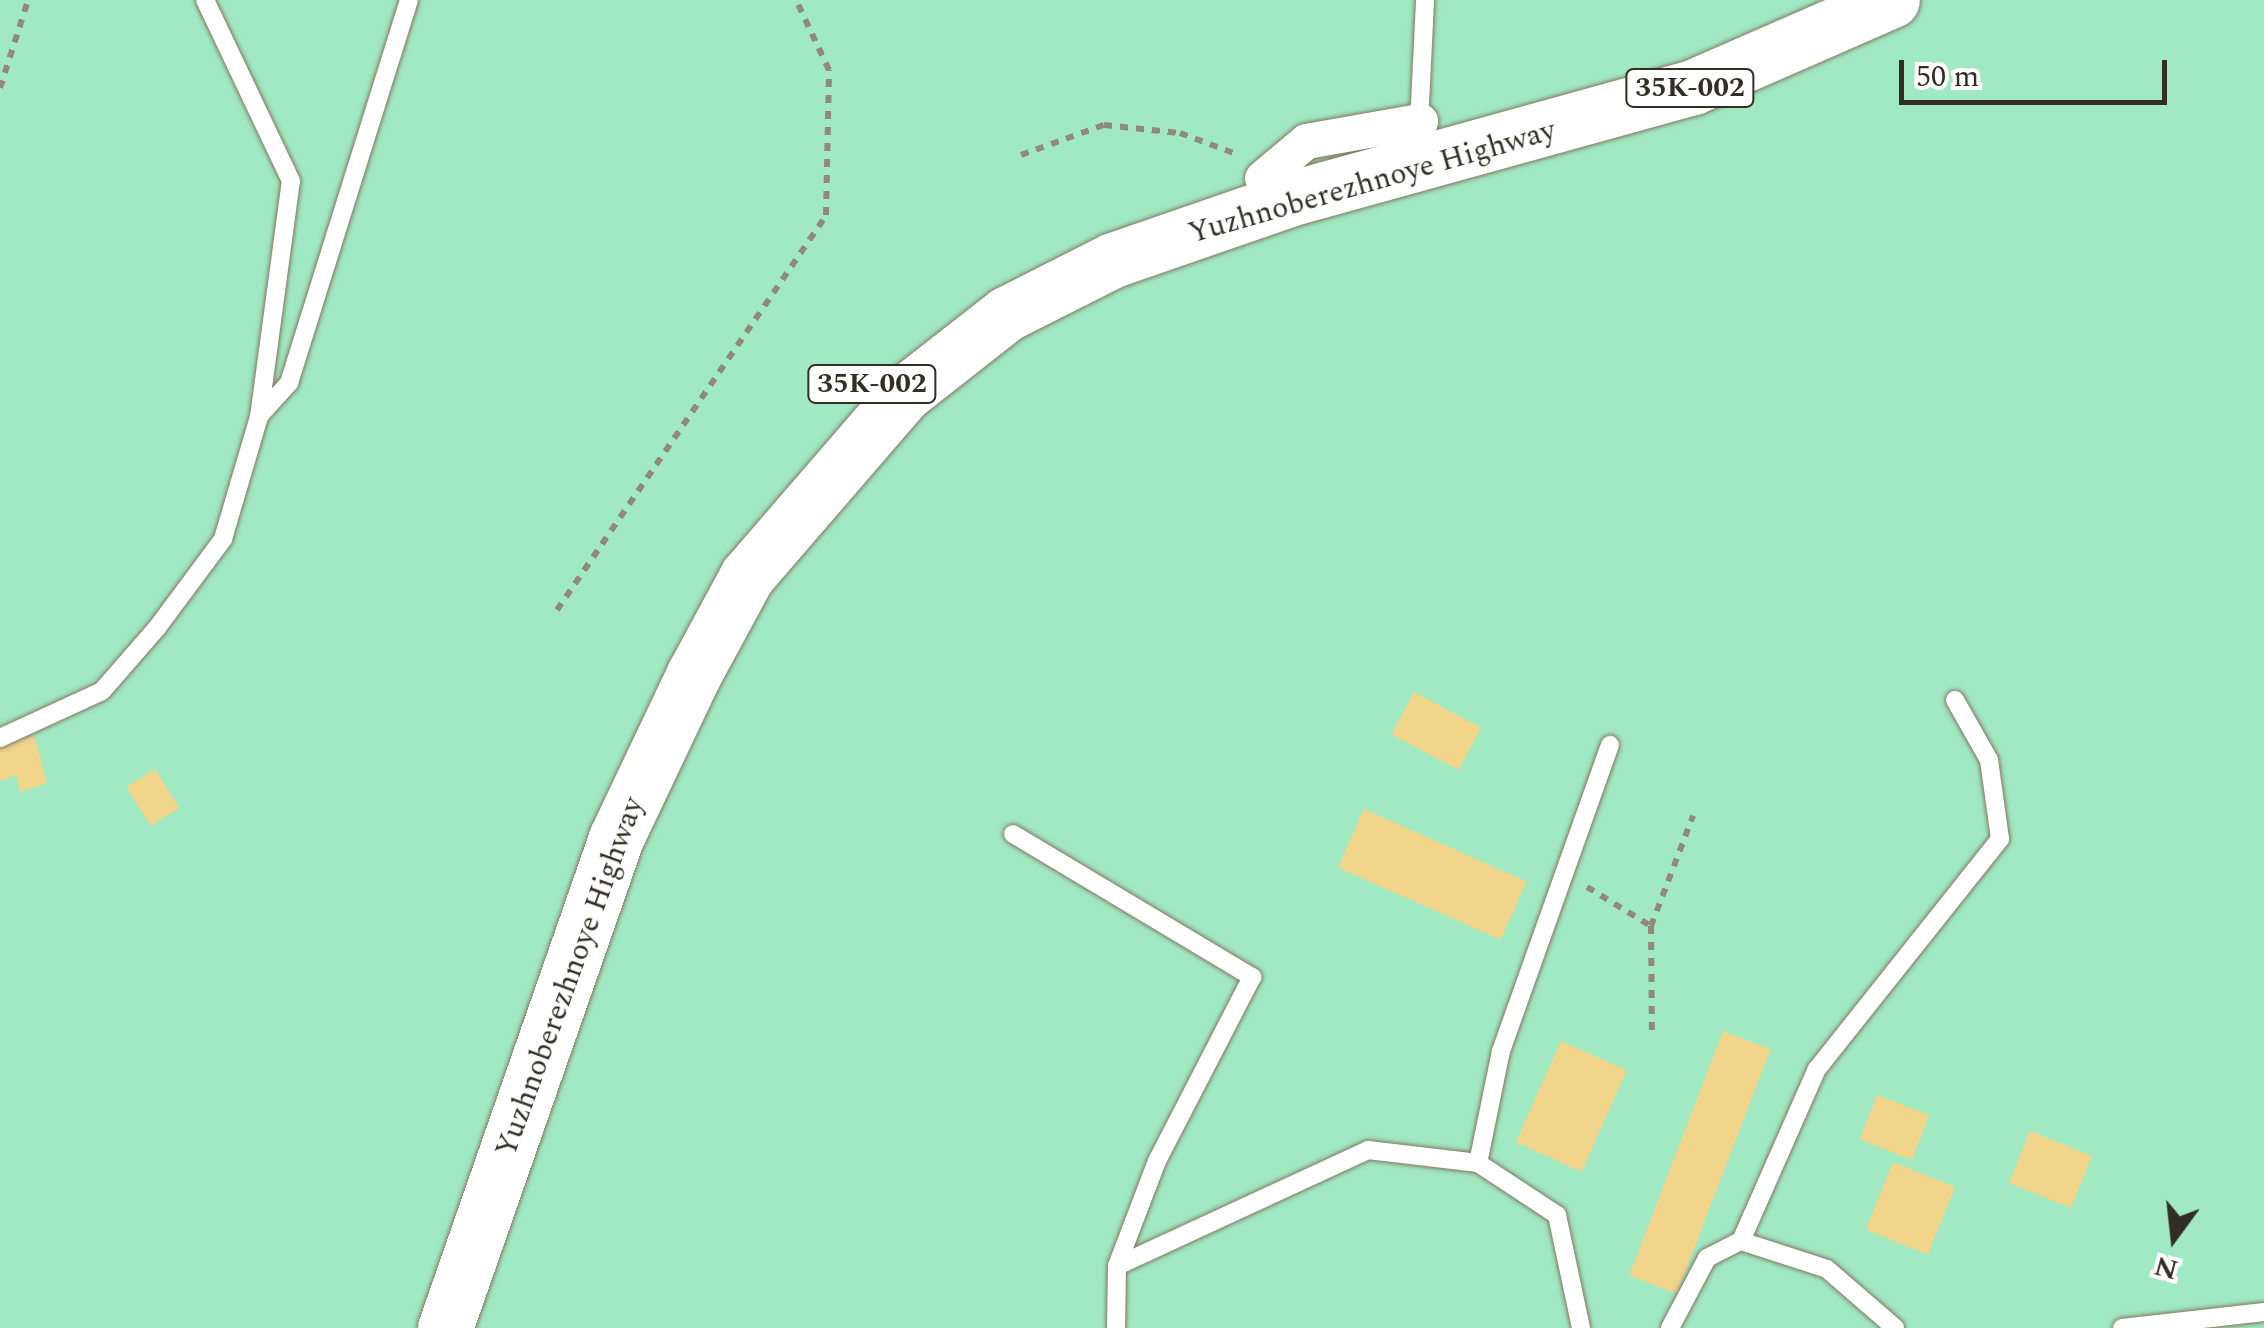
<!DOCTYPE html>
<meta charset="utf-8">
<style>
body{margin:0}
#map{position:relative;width:2264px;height:1328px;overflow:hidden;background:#fbf1d5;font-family:Spectral,serif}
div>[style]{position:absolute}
.green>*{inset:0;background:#a0e9c3;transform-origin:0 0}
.building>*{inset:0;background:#efd489;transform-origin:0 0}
.path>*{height:6px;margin-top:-3px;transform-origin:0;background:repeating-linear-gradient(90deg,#918a77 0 8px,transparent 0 16px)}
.roads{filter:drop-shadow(0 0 2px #827960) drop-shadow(0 0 2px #827960)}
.lane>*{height:18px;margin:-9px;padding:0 9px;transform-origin:9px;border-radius:9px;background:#fff}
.street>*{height:35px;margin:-17.5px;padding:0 17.5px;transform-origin:17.5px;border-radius:17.5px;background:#fff}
.highway>*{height:55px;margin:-27.5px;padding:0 27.5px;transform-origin:27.5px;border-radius:27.5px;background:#fff}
span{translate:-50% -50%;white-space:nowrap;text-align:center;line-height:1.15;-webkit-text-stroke:9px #fefefe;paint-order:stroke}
.shield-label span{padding:2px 8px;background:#fefefe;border:2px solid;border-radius:8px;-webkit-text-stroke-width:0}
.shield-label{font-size:28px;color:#322e23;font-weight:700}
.street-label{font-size:30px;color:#322e23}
.north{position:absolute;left:2124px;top:1188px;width:100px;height:100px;-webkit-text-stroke:8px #fefefe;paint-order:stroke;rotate:195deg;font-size:28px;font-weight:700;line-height:40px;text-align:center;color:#322e23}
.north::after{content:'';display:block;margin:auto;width:35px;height:45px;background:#322e23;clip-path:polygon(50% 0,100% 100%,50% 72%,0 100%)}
.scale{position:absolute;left:1899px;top:60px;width:268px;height:45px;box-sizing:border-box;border:5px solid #322e23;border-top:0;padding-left:12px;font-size:30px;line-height:35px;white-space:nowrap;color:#322e23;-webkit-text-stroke:8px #fefefe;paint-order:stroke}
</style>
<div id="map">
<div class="green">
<i style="left:0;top:0;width:2264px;height:1328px"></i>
</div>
<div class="building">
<i style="left:1414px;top:692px;width:76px;height:48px;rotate:28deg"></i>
<i style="clip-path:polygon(34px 735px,47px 783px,20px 792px,16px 775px,0 781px,0 747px)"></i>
<i style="left:155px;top:769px;width:46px;height:34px;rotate:58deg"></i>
<i style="left:1364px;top:809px;width:178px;height:64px;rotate:24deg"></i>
<i style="left:1723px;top:1031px;width:51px;height:262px;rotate:21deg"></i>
<i style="left:1561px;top:1041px;width:72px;height:111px;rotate:24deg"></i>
<i style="left:1877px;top:1095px;width:56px;height:48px;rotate:21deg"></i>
<i style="left:2030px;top:1131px;width:67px;height:56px;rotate:22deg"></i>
<i style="left:1893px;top:1162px;width:67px;height:73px;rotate:22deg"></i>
</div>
<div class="path">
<i style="left:0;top:88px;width:92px;rotate:-72.3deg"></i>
<i style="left:1021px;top:155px;width:88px;rotate:-19.9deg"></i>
<i style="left:1104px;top:125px;width:76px;rotate:6deg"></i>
<i style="left:1180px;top:133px;width:63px;rotate:20.4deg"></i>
<i style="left:557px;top:610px;width:478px;rotate:-55.7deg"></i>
<i style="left:826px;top:215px;width:145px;rotate:-88.8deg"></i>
<i style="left:829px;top:70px;width:77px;rotate:-115.2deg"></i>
<i style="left:1587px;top:887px;width:75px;rotate:31.4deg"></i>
<i style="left:1651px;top:926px;width:109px;rotate:89.5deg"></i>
<i style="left:1651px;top:926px;width:118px;rotate:-69.1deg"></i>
</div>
<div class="roads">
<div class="lane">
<i style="left:1419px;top:124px;width:124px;rotate:-87.2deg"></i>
<i style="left:259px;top:416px;width:45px;rotate:-47.7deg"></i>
<i style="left:289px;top:383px;width:401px;rotate:-72.6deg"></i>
<i style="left:0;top:738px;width:112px;rotate:-24.7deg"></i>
<i style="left:102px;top:691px;width:84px;rotate:-48.9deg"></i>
<i style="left:157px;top:628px;width:111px;rotate:-53.4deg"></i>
<i style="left:223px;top:539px;width:127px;rotate:-73.6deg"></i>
<i style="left:259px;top:417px;width:238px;rotate:-82.3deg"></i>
<i style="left:291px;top:181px;width:200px;rotate:-115.4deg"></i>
<i style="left:1013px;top:834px;width:279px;rotate:30.9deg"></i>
<i style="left:1252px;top:977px;width:207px;rotate:117.3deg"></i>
<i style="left:1157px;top:1161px;width:112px;rotate:110.9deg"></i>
<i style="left:1117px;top:1266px;width:62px;rotate:90.9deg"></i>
<i style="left:1478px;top:1163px;width:114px;rotate:-78.4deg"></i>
<i style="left:1501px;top:1051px;width:325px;rotate:-70.4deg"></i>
<i style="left:1741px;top:1241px;width:188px;rotate:-66.2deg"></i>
<i style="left:1817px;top:1069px;width:294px;rotate:-51.5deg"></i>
<i style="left:2000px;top:839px;width:80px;rotate:-97.9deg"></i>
<i style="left:1989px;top:760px;width:69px;rotate:-119.5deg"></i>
<i style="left:1117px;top:1266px;width:277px;rotate:-24.8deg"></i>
<i style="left:1368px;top:1150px;width:111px;rotate:6.7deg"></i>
<i style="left:1478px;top:1163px;width:95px;rotate:33.4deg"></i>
<i style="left:1557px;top:1215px;width:116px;rotate:78deg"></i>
<i style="left:1670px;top:1328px;width:79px;rotate:-62.1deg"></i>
<i style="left:1707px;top:1258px;width:38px;rotate:-27deg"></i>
<i style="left:1741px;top:1241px;width:90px;rotate:18deg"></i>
<i style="left:1827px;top:1269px;width:90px;rotate:40.9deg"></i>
<i style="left:2122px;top:1328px;width:143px;rotate:-6.4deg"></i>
</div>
<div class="street">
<i style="left:1262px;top:178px;width:57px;rotate:-40.1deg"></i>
<i style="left:1306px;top:141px;width:116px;rotate:-10deg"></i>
</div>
<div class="highway">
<i style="left:445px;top:1328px;width:519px;rotate:-70.76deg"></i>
<i style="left:616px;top:838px;width:182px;rotate:-64.6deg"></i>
<i style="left:694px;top:674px;width:111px;rotate:-61.6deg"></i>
<i style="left:747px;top:576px;width:240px;rotate:-49.2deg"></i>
<i style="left:904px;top:394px;width:130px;rotate:-38.1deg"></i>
<i style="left:1006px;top:314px;width:120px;rotate:-26.8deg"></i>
<i style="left:1113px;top:260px;width:186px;rotate:-19.1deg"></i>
<i style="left:1289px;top:199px;width:419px;rotate:-15.5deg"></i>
<i style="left:1693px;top:87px;width:217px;rotate:-23.6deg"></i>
</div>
</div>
<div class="shield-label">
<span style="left:1690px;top:88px">35К-002</span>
<span style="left:872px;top:384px">35К-002</span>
</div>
<div class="street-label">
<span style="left:1372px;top:182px;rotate:-16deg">Yuzhnoberezhnoye Highway</span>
<span style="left:570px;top:977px;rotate:-70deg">Yuzhnoberezhnoye Highway</span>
</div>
<div class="north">N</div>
<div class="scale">50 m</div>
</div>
